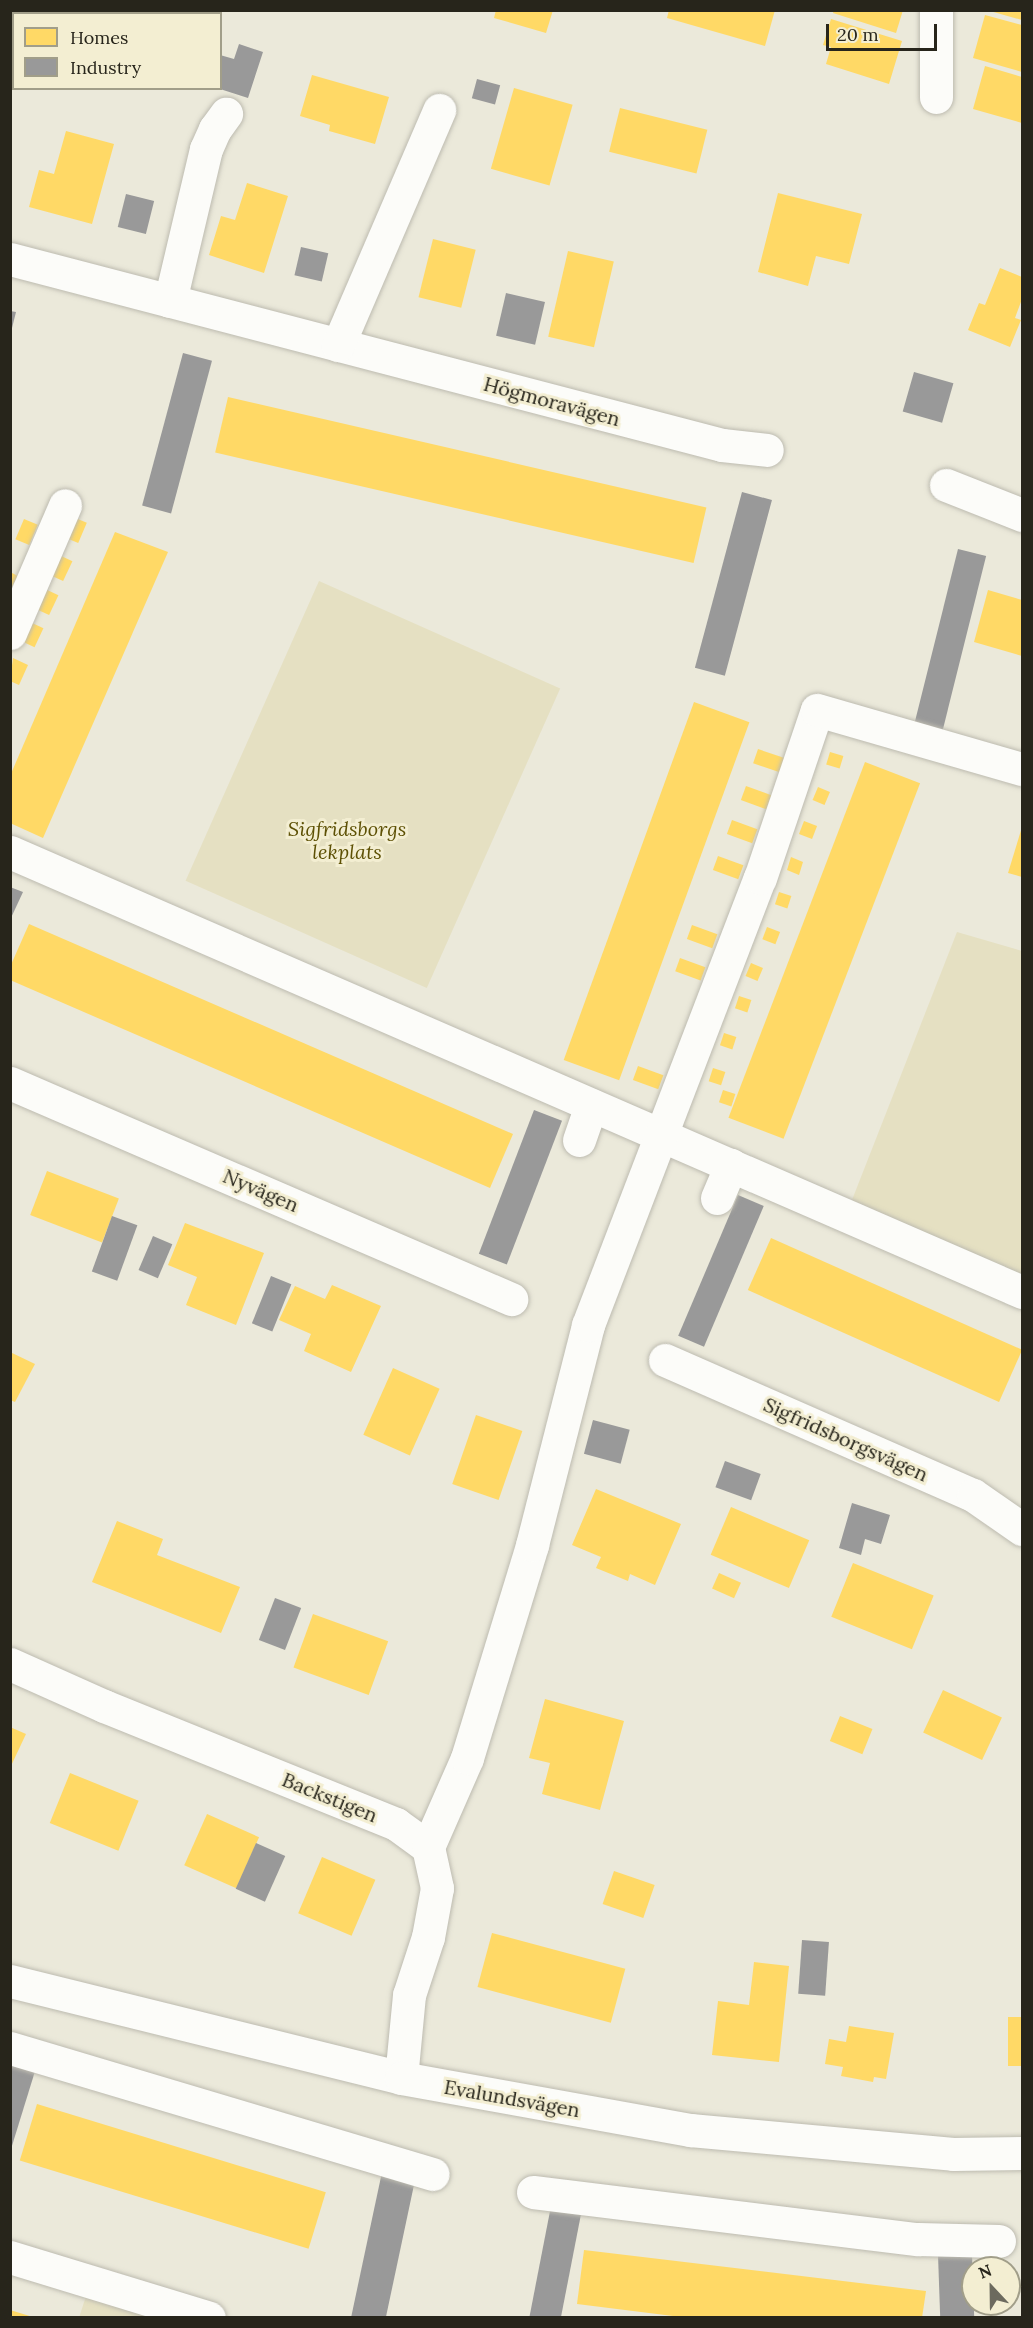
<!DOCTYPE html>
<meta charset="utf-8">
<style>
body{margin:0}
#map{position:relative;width:1033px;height:2328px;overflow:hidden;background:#ebe9da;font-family:Lora,serif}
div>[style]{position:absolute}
.green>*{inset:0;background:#e5e0c2;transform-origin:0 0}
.homes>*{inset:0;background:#ffd966;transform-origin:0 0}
.industry>*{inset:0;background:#999;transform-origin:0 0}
.roads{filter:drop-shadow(0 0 2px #bdbbb0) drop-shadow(0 0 2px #bdbbb0)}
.minor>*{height:33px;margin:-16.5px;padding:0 16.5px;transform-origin:16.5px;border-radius:16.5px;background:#fcfcf9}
span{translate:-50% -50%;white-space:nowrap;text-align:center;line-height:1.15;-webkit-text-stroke:6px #f3eed2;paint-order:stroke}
.street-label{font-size:20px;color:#27251b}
.park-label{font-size:20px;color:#5d5004;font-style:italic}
.frame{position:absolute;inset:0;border:12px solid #27251b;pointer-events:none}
.legend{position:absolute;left:12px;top:12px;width:210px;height:78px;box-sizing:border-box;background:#f3eed2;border:2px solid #a19e89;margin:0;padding:8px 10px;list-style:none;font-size:18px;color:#27251b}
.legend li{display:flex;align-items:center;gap:12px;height:30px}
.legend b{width:30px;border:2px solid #a19e89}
.north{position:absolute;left:961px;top:2256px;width:60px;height:60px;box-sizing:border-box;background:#f3eed2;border:2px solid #a19e89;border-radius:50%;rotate:338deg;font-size:16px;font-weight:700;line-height:24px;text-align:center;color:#27251b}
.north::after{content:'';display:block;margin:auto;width:21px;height:27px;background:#6c6a5e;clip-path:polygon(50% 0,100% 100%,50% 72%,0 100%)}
.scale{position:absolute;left:826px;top:24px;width:111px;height:27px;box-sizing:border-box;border:3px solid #27251b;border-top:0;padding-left:8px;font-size:18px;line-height:21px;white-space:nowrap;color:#27251b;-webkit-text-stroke:4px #f3eed2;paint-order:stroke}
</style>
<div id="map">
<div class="green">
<i style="left:319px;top:581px;width:264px;height:328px;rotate:24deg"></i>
<i style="clip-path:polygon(957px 932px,1022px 951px,1022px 1277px,852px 1200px)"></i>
<i style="clip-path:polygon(86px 2296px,152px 2318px,79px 2318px)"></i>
</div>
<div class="homes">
<i style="clip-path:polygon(88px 10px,96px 10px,105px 14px,87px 14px)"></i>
<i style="clip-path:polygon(496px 10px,553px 10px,546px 33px,494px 18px)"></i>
<i style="clip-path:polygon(669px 10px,775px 10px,765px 46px,667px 18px)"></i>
<i style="clip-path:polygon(834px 10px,903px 10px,896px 33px,833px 13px)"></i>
<i style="clip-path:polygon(990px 10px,1022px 10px,1022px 20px,990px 11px)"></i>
<i style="clip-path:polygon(985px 15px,1022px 25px,1022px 72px,973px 58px)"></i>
<i style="clip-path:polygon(831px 19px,902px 41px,889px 84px,826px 64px,831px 47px,823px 45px)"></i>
<i style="clip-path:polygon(10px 38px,14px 39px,11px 74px,10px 74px)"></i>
<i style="clip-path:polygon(985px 66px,1022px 77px,1022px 123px,973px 109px)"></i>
<i style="clip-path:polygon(312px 75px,389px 97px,375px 144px,329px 131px,330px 125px,300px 116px)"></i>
<i style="left:514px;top:88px;width:61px;height:84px;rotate:16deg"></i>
<i style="left:620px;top:108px;width:90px;height:45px;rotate:14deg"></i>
<i style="clip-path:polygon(66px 131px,114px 144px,92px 224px,29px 207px,39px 170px,54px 174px)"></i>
<i style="clip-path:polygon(247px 183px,288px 196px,264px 273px,209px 255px,221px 216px,235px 220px)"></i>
<i style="clip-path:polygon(778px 193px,862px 214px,849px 264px,816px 256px,808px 286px,758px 272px)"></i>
<i style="left:433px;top:239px;width:44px;height:60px;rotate:14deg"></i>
<i style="left:568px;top:251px;width:47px;height:88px;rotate:13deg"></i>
<i style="clip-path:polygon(1000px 268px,1022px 277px,1022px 299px,1015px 318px,1021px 320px,1010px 347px,968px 330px,979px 303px,985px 305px)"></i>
<i style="left:228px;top:397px;width:491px;height:57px;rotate:13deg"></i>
<i style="left:73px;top:517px;width:15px;height:22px;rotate:23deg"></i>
<i style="left:24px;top:519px;width:15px;height:22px;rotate:23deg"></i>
<i style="clip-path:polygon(115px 532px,168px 552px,43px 838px,10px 823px,10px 776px)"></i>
<i style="left:57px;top:554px;width:17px;height:22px;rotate:25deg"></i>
<i style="clip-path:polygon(10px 572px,18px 576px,10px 590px)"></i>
<i style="left:43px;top:588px;width:17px;height:22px;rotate:25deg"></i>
<i style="clip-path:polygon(988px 590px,1022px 600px,1022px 656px,974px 642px)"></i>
<i style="left:28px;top:621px;width:17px;height:21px;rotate:25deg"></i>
<i style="clip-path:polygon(13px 658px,28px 665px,19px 685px,10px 681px)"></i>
<i style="left:694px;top:702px;width:59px;height:381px;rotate:20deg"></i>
<i style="left:758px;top:749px;width:28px;height:15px;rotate:19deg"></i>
<i style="left:830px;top:752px;width:14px;height:13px;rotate:17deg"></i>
<i style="left:865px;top:762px;width:59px;height:381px;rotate:21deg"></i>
<i style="left:746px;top:786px;width:27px;height:15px;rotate:20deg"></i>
<i style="left:818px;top:787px;width:13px;height:14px;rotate:23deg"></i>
<i style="left:732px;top:820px;width:27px;height:15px;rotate:20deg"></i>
<i style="left:804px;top:821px;width:14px;height:14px;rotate:21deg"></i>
<i style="clip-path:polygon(1022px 827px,1022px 877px,1008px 873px)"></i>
<i style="left:718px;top:856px;width:27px;height:15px;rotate:20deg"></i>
<i style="clip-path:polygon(791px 857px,803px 862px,799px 875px,787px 870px)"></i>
<i style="left:779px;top:892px;width:13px;height:13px;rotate:18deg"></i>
<i style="clip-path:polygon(29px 924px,513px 1134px,490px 1188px,10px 980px,10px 967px)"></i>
<i style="left:692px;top:925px;width:27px;height:15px;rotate:20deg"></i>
<i style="left:767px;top:927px;width:14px;height:13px;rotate:21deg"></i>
<i style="left:680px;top:958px;width:27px;height:14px;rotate:20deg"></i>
<i style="left:751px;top:963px;width:13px;height:14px;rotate:23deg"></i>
<i style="left:739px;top:996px;width:13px;height:13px;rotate:18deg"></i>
<i style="left:724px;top:1033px;width:13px;height:13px;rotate:18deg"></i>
<i style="left:638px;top:1066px;width:27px;height:15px;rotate:20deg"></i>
<i style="left:713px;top:1068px;width:13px;height:14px;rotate:18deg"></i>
<i style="left:723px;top:1090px;width:13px;height:13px;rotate:18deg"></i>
<i style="left:47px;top:1171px;width:77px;height:47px;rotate:21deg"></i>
<i style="clip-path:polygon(185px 1223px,264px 1253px,236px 1325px,186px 1305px,197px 1277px,168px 1265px)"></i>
<i style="left:771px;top:1238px;width:275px;height:57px;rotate:24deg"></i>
<i style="clip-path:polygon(332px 1285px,381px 1306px,351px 1372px,304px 1351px,311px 1334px,279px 1320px,295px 1286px,325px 1299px)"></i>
<i style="clip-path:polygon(10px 1352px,35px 1364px,15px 1402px,10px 1400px)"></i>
<i style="left:393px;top:1368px;width:51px;height:73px;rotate:24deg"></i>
<i style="left:476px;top:1415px;width:49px;height:73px;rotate:19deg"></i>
<i style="clip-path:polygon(596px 1489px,681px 1524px,655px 1585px,630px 1574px,628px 1581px,596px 1568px,601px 1557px,572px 1545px)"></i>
<i style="left:731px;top:1507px;width:85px;height:52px;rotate:23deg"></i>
<i style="clip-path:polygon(117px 1521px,163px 1539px,157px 1555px,240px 1587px,221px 1633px,92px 1582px)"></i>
<i style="left:853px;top:1563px;width:87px;height:58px;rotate:22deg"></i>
<i style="left:719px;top:1573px;width:24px;height:17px;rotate:24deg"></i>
<i style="left:313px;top:1614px;width:80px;height:57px;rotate:20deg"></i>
<i style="left:943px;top:1690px;width:65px;height:47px;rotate:25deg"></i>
<i style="clip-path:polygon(545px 1699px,624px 1721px,600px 1810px,542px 1794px,550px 1763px,529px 1758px)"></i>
<i style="left:840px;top:1716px;width:35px;height:27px;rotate:22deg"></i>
<i style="clip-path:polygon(10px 1727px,26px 1734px,10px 1768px)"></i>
<i style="left:70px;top:1773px;width:74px;height:54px;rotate:22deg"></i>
<i style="left:207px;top:1814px;width:57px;height:56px;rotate:24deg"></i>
<i style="left:322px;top:1857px;width:58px;height:61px;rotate:23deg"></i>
<i style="left:614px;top:1871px;width:43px;height:35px;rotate:19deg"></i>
<i style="left:492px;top:1933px;width:138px;height:56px;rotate:15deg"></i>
<i style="clip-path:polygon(754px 1962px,789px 1966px,779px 2062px,712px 2055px,718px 2001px,749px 2005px)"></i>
<i style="left:1008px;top:2017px;width:14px;height:49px"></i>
<i style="clip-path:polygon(849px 2026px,894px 2033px,886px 2079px,874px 2077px,873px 2082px,841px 2076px,843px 2067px,825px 2064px,829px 2039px,846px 2042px)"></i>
<i style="left:37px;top:2104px;width:302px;height:59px;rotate:17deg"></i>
<i style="clip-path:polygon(584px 2250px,926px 2291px,922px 2318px,689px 2318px,577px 2304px)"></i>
<i style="clip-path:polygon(10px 2310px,33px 2317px,33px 2318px,10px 2318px)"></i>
</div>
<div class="industry">
<i style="clip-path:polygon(239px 44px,263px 52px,248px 98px,220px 89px,220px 55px,234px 59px)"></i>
<i style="left:477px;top:79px;width:24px;height:20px;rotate:15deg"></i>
<i style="left:126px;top:194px;width:29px;height:34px;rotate:14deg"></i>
<i style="left:301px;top:247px;width:28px;height:29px;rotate:13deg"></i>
<i style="left:506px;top:293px;width:40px;height:44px;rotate:13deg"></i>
<i style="clip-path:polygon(10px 311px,16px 312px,11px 332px,10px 332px)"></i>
<i style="left:183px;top:353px;width:30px;height:158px;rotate:15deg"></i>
<i style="left:914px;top:372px;width:41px;height:41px;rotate:16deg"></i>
<i style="left:742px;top:492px;width:31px;height:182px;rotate:15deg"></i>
<i style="left:958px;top:549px;width:29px;height:183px;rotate:14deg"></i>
<i style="clip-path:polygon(10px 887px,23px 892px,10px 920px)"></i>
<i style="left:534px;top:1110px;width:30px;height:154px;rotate:21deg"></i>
<i style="left:738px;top:1195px;width:28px;height:153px;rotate:23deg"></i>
<i style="left:112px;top:1216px;width:27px;height:59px;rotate:20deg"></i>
<i style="left:153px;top:1236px;width:21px;height:37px;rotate:23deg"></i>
<i style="left:271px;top:1276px;width:22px;height:51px;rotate:22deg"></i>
<i style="left:593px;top:1420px;width:38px;height:35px;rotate:15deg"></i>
<i style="left:725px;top:1461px;width:38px;height:28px;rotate:20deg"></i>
<i style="clip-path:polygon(852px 1503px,890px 1515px,881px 1544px,865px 1539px,861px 1555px,839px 1548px)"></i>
<i style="left:275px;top:1598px;width:28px;height:45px;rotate:21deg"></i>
<i style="left:256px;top:1843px;width:32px;height:50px;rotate:24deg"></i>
<i style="left:802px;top:1940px;width:27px;height:54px;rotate:4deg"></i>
<i style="clip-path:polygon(10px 2060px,36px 2068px,11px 2149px,10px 2148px)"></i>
<i style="left:382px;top:2172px;width:34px;height:149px;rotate:12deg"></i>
<i style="left:551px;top:2206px;width:31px;height:114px;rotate:11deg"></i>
<i style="left:972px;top:2254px;width:64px;height:34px;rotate:88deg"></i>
</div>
<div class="roads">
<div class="minor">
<i style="left:936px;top:10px;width:87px;rotate:90deg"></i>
<i style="left:10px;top:259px;width:736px;rotate:14.64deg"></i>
<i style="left:722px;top:445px;width:45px;rotate:6.3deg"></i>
<i style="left:170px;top:301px;width:156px;rotate:-76.7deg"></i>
<i style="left:206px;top:149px;width:22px;rotate:-66deg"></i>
<i style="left:215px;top:129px;width:19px;rotate:-54deg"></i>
<i style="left:338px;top:345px;width:256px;rotate:-66.7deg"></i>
<i style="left:946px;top:485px;width:82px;rotate:21.5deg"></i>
<i style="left:10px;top:633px;width:139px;rotate:-66.7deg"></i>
<i style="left:10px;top:852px;width:1104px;rotate:23.5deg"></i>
<i style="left:10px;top:1083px;width:546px;rotate:23.32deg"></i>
<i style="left:579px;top:1140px;width:37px;rotate:-71deg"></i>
<i style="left:717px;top:1198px;width:36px;rotate:-67deg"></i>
<i style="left:665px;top:1360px;width:336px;rotate:23.7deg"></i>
<i style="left:973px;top:1495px;width:60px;rotate:34.8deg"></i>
<i style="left:10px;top:1664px;width:103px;rotate:24.1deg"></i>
<i style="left:104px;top:1706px;width:315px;rotate:22deg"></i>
<i style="left:396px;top:1824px;width:39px;rotate:36deg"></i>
<i style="left:428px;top:1847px;width:42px;rotate:77.6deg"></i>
<i style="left:437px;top:1888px;width:50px;rotate:100.4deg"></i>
<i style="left:428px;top:1937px;width:61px;rotate:108.1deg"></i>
<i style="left:409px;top:1995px;width:83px;rotate:95.5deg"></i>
<i style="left:428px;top:1847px;width:97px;rotate:-66.3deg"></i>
<i style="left:467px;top:1758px;width:223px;rotate:-73deg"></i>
<i style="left:532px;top:1545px;width:227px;rotate:-75.7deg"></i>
<i style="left:588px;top:1325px;width:479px;rotate:-69deg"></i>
<i style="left:760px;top:878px;width:177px;rotate:-71.3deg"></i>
<i style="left:817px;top:710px;width:213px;rotate:16.1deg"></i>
<i style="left:10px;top:1981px;width:403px;rotate:13.9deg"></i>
<i style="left:401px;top:2078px;width:294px;rotate:10.2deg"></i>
<i style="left:690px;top:2130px;width:264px;rotate:5.2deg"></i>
<i style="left:953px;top:2154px;width:69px;rotate:-0.8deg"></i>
<i style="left:10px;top:2048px;width:441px;rotate:16.6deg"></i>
<i style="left:533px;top:2192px;width:388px;rotate:7deg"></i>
<i style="left:918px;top:2239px;width:81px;rotate:1.4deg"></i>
<i style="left:10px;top:2257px;width:208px;rotate:17deg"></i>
</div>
</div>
<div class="street-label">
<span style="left:552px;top:401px;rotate:15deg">Högmoravägen</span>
<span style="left:261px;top:1190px;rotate:23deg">Nyvägen</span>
<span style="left:846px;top:1439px;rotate:24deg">Sigfridsborgsvägen</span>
<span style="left:330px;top:1797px;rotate:22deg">Backstigen</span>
<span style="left:512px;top:2098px;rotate:10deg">Evalundsvägen</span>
</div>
<div class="park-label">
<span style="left:347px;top:840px">Sigfridsborgs<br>lekplats</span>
</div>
<div class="frame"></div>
<ul class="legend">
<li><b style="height:16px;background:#ffd966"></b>Homes</li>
<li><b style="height:16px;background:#999"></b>Industry</li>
</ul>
<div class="north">N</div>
<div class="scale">20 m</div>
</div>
